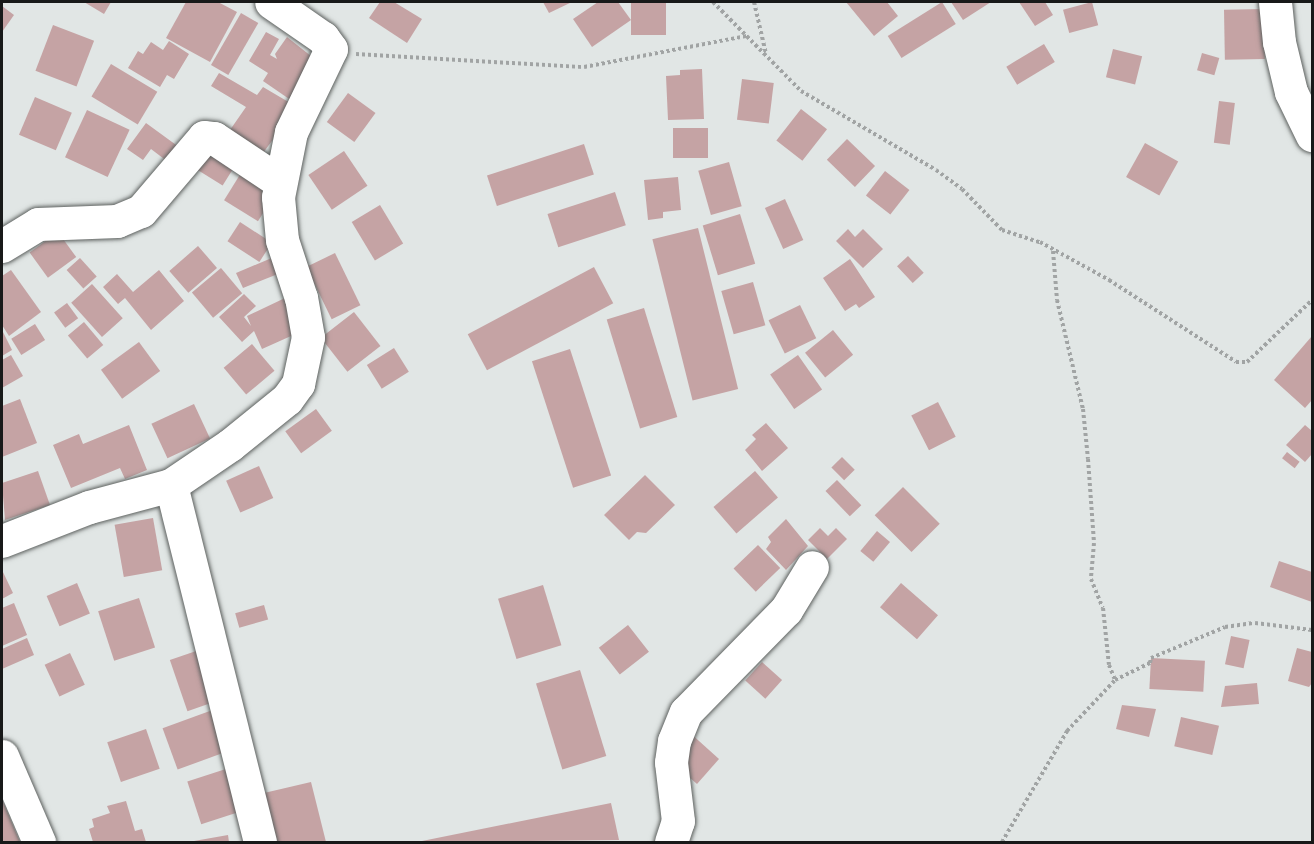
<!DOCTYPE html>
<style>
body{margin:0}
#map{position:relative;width:1314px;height:844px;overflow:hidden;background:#e1e6e5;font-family:Ubuntu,sans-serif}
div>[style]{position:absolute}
.building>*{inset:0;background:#c5a3a4;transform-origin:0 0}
.path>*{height:4px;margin-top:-2px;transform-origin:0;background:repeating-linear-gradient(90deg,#a1a4a4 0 3px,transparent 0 6px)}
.roads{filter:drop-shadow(0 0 2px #5d615f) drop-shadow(0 0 2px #5d615f)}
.minor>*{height:33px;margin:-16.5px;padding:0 16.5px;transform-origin:16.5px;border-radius:16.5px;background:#fff}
span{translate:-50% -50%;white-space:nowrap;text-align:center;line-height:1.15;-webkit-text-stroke:4.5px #eff4f2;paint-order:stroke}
.frame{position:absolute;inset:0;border:3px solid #181919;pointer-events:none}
</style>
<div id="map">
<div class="building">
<i style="clip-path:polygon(84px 2px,111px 2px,104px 14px)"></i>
<i style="clip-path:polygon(186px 2px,218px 2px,237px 12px,210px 62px,166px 38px)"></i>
<i style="clip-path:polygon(380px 2px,394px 2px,422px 19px,407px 43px,369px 18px)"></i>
<i style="clip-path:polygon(543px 2px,572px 2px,549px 13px)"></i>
<i style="clip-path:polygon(598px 2px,618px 2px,631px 20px,592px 47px,573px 19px)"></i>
<i style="left:631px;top:2px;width:35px;height:33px"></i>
<i style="clip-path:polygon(846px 2px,887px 2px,898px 16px,874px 36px)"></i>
<i style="left:942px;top:2px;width:26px;height:64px;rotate:58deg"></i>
<i style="clip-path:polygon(951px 2px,991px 2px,963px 20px)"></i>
<i style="clip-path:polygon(1019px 2px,1045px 2px,1053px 15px,1035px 26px)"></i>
<i style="left:1092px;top:2px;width:24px;height:30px;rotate:75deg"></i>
<i style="clip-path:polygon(2px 6px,14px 15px,2px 32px)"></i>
<i style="left:1264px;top:9px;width:50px;height:40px;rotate:89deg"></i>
<i style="left:241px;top:13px;width:20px;height:60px;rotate:30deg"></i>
<i style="left:53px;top:25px;width:44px;height:49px;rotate:21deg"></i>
<i style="clip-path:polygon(266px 32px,279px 39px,270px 55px,277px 59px,275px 54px,287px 37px,321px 64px,295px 103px,263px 81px,268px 73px,249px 61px)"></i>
<i style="clip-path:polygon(169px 41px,189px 54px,174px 79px,167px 75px,160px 87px,128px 68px,138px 51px,143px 54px,151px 42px,163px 50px)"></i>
<i style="left:1044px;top:44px;width:21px;height:44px;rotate:59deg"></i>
<i style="left:1113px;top:49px;width:30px;height:29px;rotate:14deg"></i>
<i style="left:1202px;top:53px;width:18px;height:18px;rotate:16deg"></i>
<i style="left:111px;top:64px;width:54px;height:38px;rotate:31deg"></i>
<i style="clip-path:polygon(702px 69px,704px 119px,668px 120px,666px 76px,680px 75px,680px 70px)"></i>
<i style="clip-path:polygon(219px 73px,257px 95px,263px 87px,297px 107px,263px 153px,230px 130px,246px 107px,211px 86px)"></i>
<i style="left:742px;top:79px;width:32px;height:41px;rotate:7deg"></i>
<i style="left:348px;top:93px;width:34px;height:36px;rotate:36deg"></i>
<i style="left:35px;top:97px;width:40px;height:41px;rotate:23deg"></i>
<i style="left:1219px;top:101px;width:16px;height:42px;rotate:7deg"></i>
<i style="left:801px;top:109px;width:33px;height:40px;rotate:38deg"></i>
<i style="left:87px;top:110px;width:47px;height:52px;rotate:25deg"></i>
<i style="clip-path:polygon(146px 123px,183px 150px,172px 165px,151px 149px,143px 160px,127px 149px)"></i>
<i style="left:673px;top:128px;width:35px;height:30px"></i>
<i style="left:847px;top:139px;width:39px;height:29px;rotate:44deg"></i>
<i style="left:208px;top:141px;width:36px;height:30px;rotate:32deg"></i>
<i style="left:1145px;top:143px;width:38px;height:39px;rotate:29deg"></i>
<i style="left:584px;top:144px;width:32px;height:102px;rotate:72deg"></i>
<i style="left:344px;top:151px;width:42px;height:43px;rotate:56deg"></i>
<i style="left:729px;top:162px;width:46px;height:32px;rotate:74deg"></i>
<i style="left:885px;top:171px;width:31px;height:31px;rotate:38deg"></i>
<i style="left:241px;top:173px;width:40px;height:32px;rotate:32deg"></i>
<i style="clip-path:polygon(678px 177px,681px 210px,663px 212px,663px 218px,648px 220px,644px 180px)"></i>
<i style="left:615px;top:192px;width:35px;height:71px;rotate:72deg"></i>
<i style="left:785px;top:199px;width:45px;height:22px;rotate:66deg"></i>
<i style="left:380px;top:205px;width:45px;height:33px;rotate:59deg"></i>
<i style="left:740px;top:214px;width:52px;height:39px;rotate:73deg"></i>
<i style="left:240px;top:222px;width:38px;height:23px;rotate:33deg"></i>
<i style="left:698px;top:228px;width:166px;height:47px;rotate:76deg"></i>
<i style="clip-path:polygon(848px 229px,855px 237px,863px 229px,883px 249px,863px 268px,836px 241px)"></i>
<i style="left:58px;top:232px;width:31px;height:35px;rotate:54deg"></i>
<i style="left:198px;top:246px;width:29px;height:38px;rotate:49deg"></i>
<i style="left:335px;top:253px;width:58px;height:32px;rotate:64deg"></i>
<i style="left:908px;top:256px;width:23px;height:15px;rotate:47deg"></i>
<i style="clip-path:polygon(274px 257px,288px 270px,243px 288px,236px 273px)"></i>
<i style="left:80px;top:258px;width:25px;height:18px;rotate:48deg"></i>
<i style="clip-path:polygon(850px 259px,875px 297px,859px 308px,856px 304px,845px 311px,823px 278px)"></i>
<i style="left:594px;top:267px;width:41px;height:143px;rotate:62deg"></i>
<i style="left:221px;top:268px;width:33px;height:38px;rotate:50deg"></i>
<i style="clip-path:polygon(11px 270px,41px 312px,9px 336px,2px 325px,2px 276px)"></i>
<i style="clip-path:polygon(159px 270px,184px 301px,151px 330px,125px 298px,118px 304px,103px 287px,117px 274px,133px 292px)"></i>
<i style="left:753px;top:282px;width:45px;height:33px;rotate:74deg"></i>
<i style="left:92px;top:284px;width:46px;height:28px;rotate:48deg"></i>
<i style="clip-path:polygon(244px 294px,256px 306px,244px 317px,251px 326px,247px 316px,285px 298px,300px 332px,262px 349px,254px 331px,242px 342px,219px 317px)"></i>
<i style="left:67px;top:303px;width:19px;height:16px;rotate:54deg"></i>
<i style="left:800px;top:305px;width:37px;height:35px;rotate:64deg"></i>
<i style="left:644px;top:308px;width:114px;height:39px;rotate:73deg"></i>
<i style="left:354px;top:312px;width:43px;height:42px;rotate:52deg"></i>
<i style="left:84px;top:322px;width:30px;height:21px;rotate:50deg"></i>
<i style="left:35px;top:324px;width:19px;height:28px;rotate:58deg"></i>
<i style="clip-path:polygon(2px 330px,12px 350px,2px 356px)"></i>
<i style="left:833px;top:330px;width:32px;height:36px;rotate:51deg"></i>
<i style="clip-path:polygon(1312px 336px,1312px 400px,1305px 408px,1274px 380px)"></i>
<i style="left:139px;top:342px;width:36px;height:47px;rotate:54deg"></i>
<i style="left:252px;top:344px;width:35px;height:37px;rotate:50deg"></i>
<i style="left:394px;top:348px;width:28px;height:32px;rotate:58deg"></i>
<i style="left:570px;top:349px;width:133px;height:40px;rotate:72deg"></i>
<i style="clip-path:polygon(11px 355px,23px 376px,2px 388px,2px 360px)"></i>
<i style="left:798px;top:355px;width:42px;height:34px;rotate:55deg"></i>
<i style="clip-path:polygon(20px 399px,37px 443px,2px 457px,2px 406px)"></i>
<i style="left:938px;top:402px;width:39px;height:30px;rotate:63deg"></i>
<i style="left:194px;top:404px;width:38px;height:47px;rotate:65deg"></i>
<i style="left:316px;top:409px;width:27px;height:38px;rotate:54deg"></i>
<i style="clip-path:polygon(766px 423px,788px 448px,762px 471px,745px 450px,756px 439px,752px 435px)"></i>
<i style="clip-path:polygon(129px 425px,147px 470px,125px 479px,120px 468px,71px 488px,53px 445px,79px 434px,83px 444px)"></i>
<i style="clip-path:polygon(1305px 425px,1312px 431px,1312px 454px,1305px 462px,1286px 445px)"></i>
<i style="left:1287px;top:452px;width:16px;height:8px;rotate:38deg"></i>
<i style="left:842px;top:457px;width:18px;height:15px;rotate:45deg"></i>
<i style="left:259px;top:466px;width:35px;height:36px;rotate:66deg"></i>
<i style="clip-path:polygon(38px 471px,50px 505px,5px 520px,2px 483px)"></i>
<i style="left:755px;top:471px;width:35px;height:55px;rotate:49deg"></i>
<i style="clip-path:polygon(645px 475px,675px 505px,646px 533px,637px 532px,629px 540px,604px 515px)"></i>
<i style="left:837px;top:480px;width:35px;height:16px;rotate:46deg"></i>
<i style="left:903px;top:487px;width:52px;height:40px;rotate:45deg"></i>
<i style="left:153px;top:518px;width:53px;height:39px;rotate:80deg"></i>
<i style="clip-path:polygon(786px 519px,808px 546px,786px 570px,766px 549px,771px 542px,768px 537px)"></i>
<i style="clip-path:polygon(820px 528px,828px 536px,836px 528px,847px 539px,827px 559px,808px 540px)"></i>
<i style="left:877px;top:531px;width:17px;height:26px;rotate:40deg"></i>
<i style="left:758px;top:545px;width:32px;height:34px;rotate:46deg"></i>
<i style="clip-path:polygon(1279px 561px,1312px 572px,1312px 602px,1270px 587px)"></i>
<i style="clip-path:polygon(2px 570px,13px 593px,2px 599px)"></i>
<i style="left:77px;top:583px;width:33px;height:33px;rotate:67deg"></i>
<i style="left:901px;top:583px;width:49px;height:32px;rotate:41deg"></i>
<i style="left:543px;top:585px;width:63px;height:47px;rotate:73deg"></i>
<i style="left:139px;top:598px;width:52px;height:43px;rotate:72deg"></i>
<i style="clip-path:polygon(14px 603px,27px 635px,2px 646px,2px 608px)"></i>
<i style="left:264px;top:605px;width:15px;height:30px;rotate:74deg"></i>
<i style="left:628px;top:625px;width:34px;height:37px;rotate:52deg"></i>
<i style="left:1231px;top:636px;width:19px;height:29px;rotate:12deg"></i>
<i style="clip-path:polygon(27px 638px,34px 655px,2px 669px,2px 649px)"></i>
<i style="clip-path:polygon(1297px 648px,1312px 652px,1312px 683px,1309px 687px,1288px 681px)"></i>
<i style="left:202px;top:649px;width:54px;height:34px;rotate:71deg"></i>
<i style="left:70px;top:653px;width:35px;height:28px;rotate:65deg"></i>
<i style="left:1151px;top:658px;width:54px;height:31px;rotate:3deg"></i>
<i style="left:762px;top:662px;width:27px;height:25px;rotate:42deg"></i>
<i style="left:580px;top:670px;width:90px;height:46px;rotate:73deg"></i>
<i style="clip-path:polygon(1257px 683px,1259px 704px,1221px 707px,1225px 686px)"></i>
<i style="clip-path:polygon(1122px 705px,1156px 709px,1149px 737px,1116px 729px)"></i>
<i style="left:218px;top:708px;width:44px;height:59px;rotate:70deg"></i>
<i style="left:1181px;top:717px;width:39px;height:30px;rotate:13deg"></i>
<i style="left:146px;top:729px;width:42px;height:41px;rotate:71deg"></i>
<i style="clip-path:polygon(689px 732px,719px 759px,697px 784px,681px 770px)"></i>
<i style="left:232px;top:767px;width:45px;height:47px;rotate:72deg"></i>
<i style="clip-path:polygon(311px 782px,326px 842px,276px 842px,264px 793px)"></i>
<i style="clip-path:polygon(2px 799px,20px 842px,2px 842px)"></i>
<i style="clip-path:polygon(126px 801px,135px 831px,142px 829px,146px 842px,93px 842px,89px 829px,94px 827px,92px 819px,110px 813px,107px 806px)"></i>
<i style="clip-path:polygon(611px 803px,619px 840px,422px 842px,422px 841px)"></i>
<i style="clip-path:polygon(228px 835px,229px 842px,194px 842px,194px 841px)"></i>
</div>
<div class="path">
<i style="left:713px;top:2px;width:125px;rotate:45.3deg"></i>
<i style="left:801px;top:91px;width:156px;rotate:30.3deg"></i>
<i style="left:936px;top:170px;width:32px;rotate:36deg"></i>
<i style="left:962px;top:189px;width:57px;rotate:45.7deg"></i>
<i style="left:1002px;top:230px;width:40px;rotate:18deg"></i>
<i style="left:1040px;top:242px;width:79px;rotate:28.8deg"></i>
<i style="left:1109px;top:280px;width:151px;rotate:32.8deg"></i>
<i style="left:1236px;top:362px;width:11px"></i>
<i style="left:1247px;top:362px;width:90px;rotate:-43.6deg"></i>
<i style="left:754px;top:2px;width:53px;rotate:77deg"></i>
<i style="left:356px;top:54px;width:228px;rotate:3.3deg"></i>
<i style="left:584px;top:67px;width:166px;rotate:-10.8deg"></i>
<i style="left:1053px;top:251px;width:49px;rotate:85.3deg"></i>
<i style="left:1057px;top:300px;width:112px;rotate:76.6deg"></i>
<i style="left:1083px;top:409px;width:50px;rotate:84.3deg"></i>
<i style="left:1088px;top:459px;width:84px;rotate:85.9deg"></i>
<i style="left:1094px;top:543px;width:36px;rotate:95deg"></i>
<i style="left:1091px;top:579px;width:31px;rotate:68deg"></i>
<i style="left:1103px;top:608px;width:57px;rotate:84deg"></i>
<i style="left:1109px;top:665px;width:16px;rotate:68deg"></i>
<i style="left:1002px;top:842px;width:129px;rotate:-59.6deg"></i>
<i style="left:1067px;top:731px;width:70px;rotate:-46.7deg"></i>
<i style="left:1115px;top:680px;width:39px;rotate:-26deg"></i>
<i style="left:1150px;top:663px;width:5px;rotate:-79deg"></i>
<i style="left:1151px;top:658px;width:80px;rotate:-22.7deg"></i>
<i style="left:1225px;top:627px;width:30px;rotate:-8deg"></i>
<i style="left:1255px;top:623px;width:57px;rotate:7deg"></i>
</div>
<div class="roads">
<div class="minor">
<i style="left:1275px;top:2px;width:40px;rotate:84.3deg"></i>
<i style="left:1279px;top:42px;width:51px;rotate:76.5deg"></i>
<i style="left:1291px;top:92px;width:48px;rotate:64deg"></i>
<i style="left:2px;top:246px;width:42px;rotate:-31.4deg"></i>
<i style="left:38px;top:224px;width:79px;rotate:-2.2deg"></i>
<i style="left:117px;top:221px;width:26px;rotate:-23deg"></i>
<i style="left:141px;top:211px;width:97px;rotate:-49.6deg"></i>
<i style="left:204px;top:137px;width:10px;rotate:6deg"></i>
<i style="left:214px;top:138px;width:79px;rotate:33.7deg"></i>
<i style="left:171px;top:485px;width:368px;rotate:76deg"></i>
<i style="left:2px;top:541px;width:93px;rotate:-21.3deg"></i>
<i style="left:89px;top:507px;width:85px;rotate:-15deg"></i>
<i style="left:171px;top:485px;width:71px;rotate:-34.1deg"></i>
<i style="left:230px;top:445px;width:73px;rotate:-38.9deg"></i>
<i style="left:287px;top:399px;width:19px;rotate:-54deg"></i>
<i style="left:298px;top:384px;width:48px;rotate:-78deg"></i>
<i style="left:308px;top:337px;width:40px;rotate:-100deg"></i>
<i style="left:301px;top:298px;width:61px;rotate:-108.1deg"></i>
<i style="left:282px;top:240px;width:43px;rotate:-95.3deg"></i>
<i style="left:278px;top:197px;width:66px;rotate:-78.7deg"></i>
<i style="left:291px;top:132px;width:92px;rotate:-64.3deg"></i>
<i style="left:331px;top:49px;width:14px;rotate:-126deg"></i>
<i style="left:323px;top:38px;width:63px;rotate:-145.3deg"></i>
<i style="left:2px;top:756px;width:94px;rotate:66.7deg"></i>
<i style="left:671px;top:842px;width:22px;rotate:-72deg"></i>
<i style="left:678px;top:821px;width:59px;rotate:-96.8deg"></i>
<i style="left:671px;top:762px;width:21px;rotate:-82deg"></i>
<i style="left:674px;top:741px;width:31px;rotate:-68deg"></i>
<i style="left:686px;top:712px;width:143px;rotate:-45.6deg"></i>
<i style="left:786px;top:610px;width:50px;rotate:-58.8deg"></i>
</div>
</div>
<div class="frame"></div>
</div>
